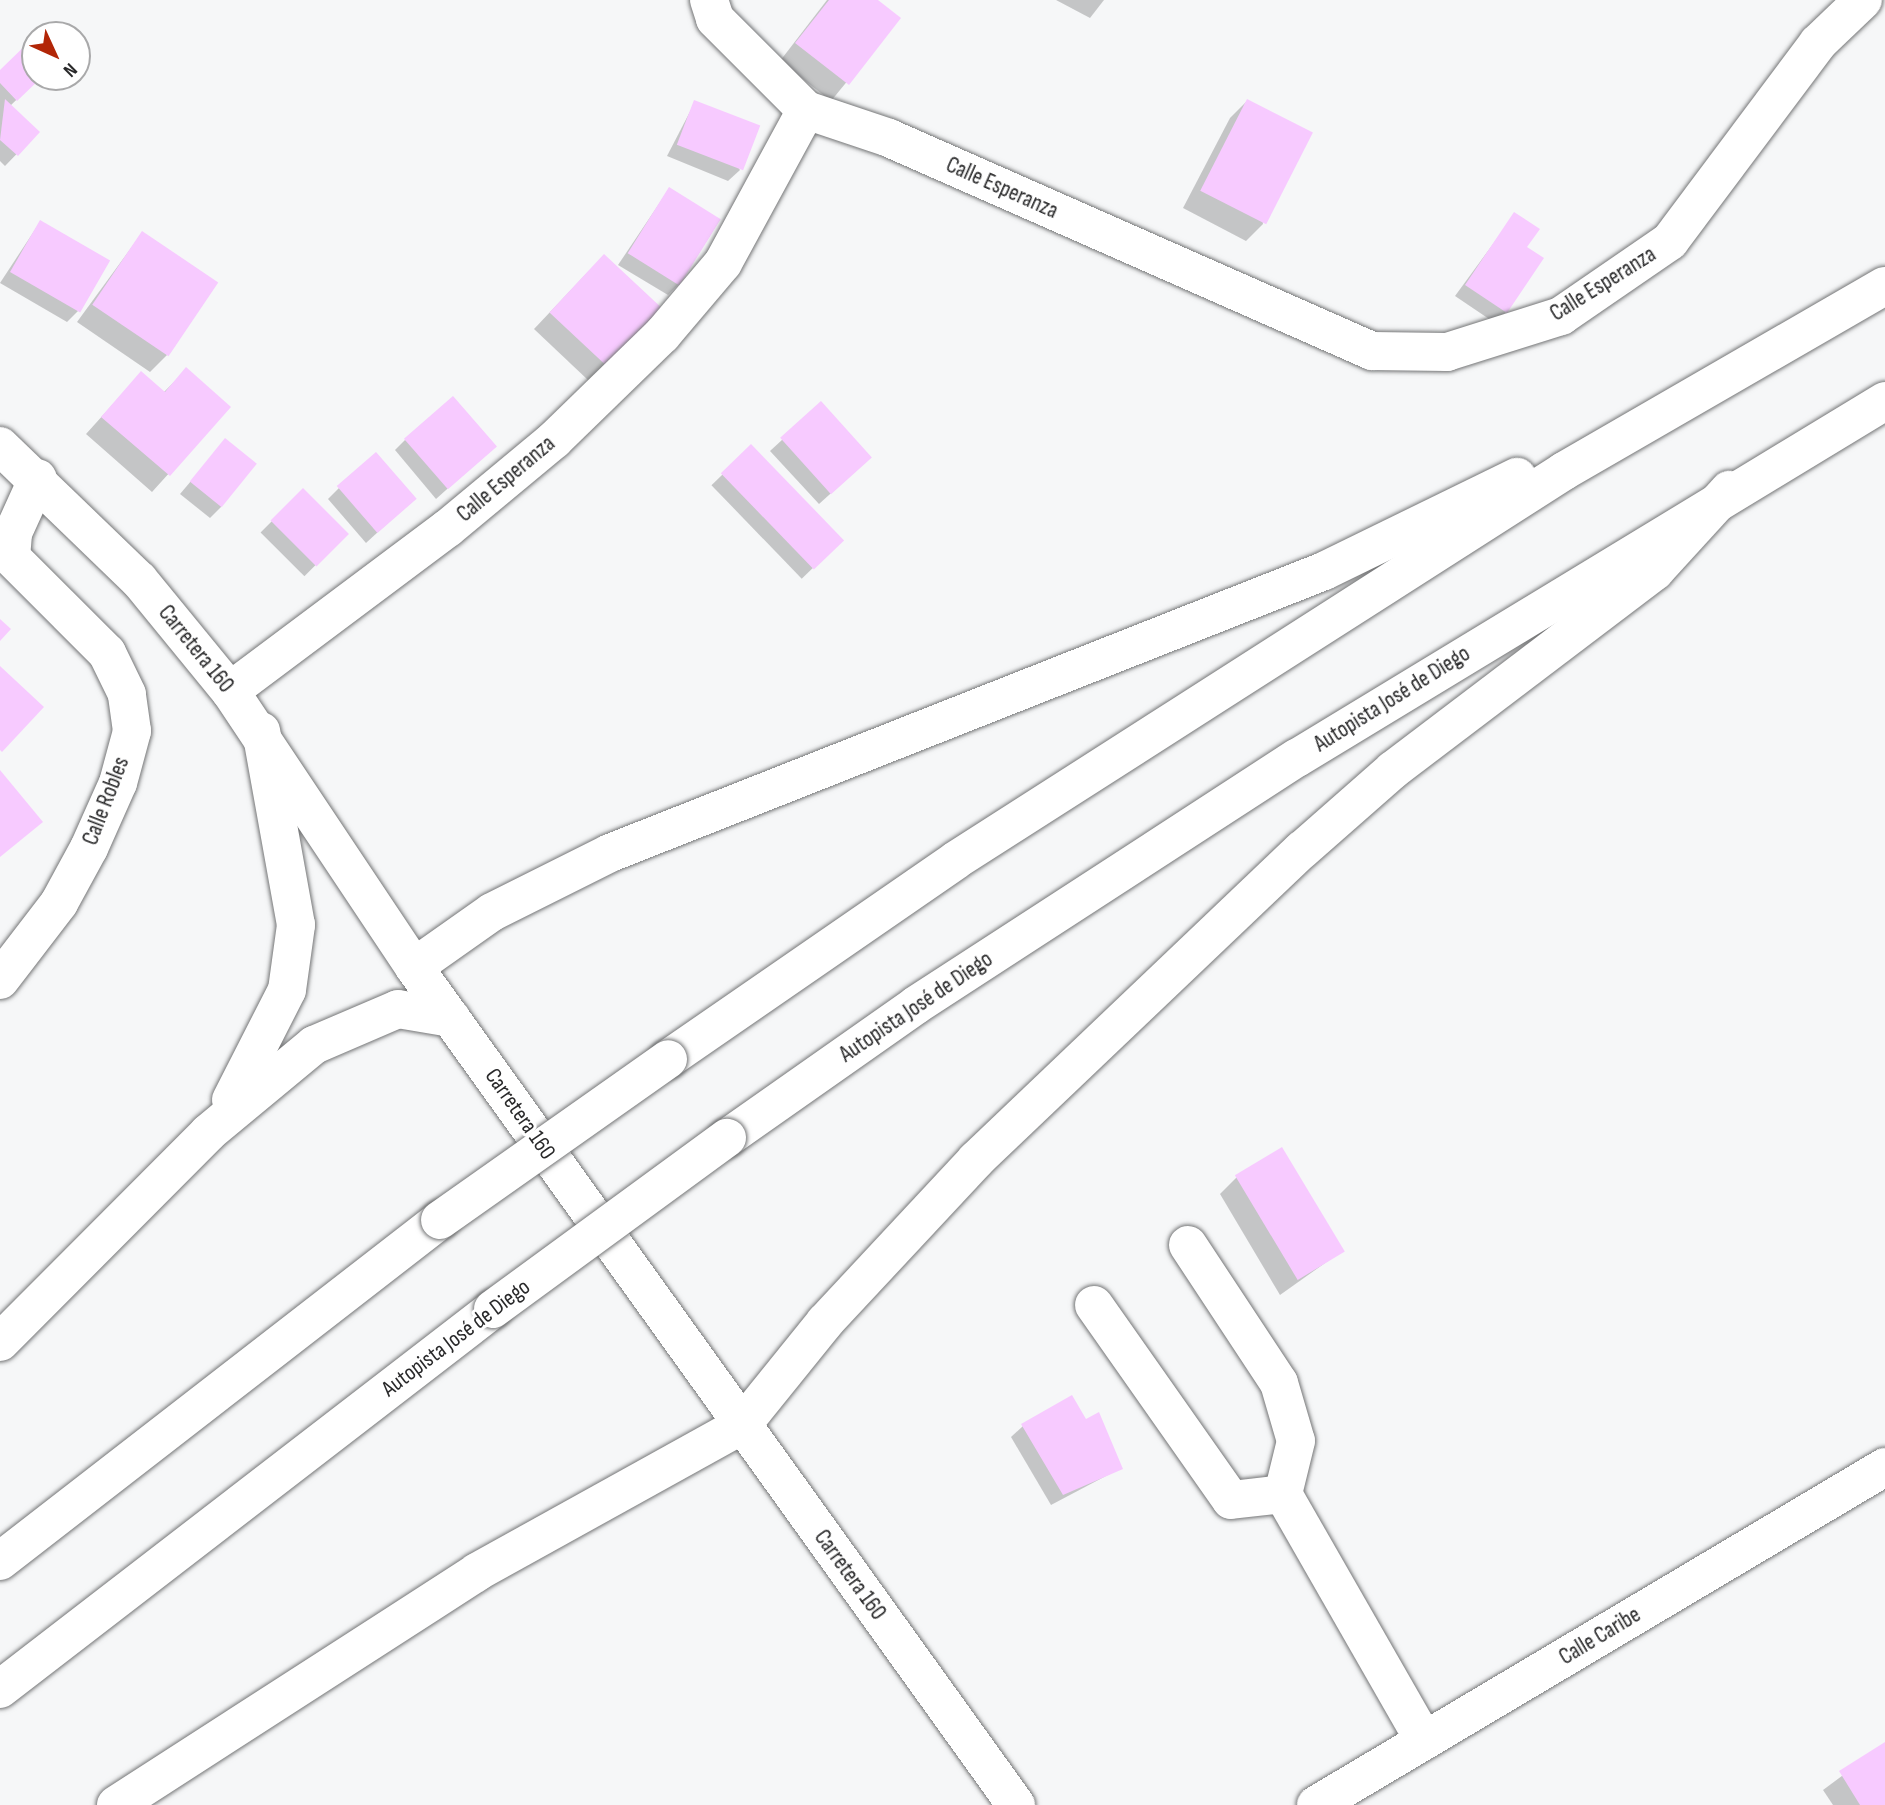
<!DOCTYPE html>
<meta charset="utf-8">
<style>
body{margin:0}
#map{position:relative;width:1885px;height:1805px;overflow:hidden;background:#f6f7f8;font-family:"Sofia Sans Condensed",sans-serif}
div>[style]{position:absolute}
.shadow>*{inset:0;background:#0003;transform-origin:0 0}
.building>*{inset:0;background:#f7caff;transform-origin:0 0}
.roads{filter:drop-shadow(0 0 2px #747576) drop-shadow(0 0 2px #747576)}
.minor>*{height:38px;margin:-19px;padding:0 19px;transform-origin:19px;border-radius:19px;background:#fff}
.highway>*{height:38px;margin:-19px;padding:0 19px;transform-origin:19px;border-radius:19px;background:#fff}
.bridges{filter:drop-shadow(0 0 2px #747576) drop-shadow(0 0 2px #747576)}
.highway-bridge>*{height:38px;margin:-19px;padding:0 19px;transform-origin:19px;border-radius:19px;background:#fff}
span{translate:-50% -50%;white-space:nowrap;text-align:center;line-height:1.15;-webkit-text-stroke:6px #fff;paint-order:stroke}
.street-label{font-size:23px;color:#29292a}
.north{position:absolute;left:21px;top:21px;width:70px;height:70px;box-sizing:border-box;background:#fff;border:2px solid #a9a9aa;border-radius:50%;rotate:135deg;font-size:19px;font-weight:700;line-height:28px;text-align:center;color:#29292a}
.north::after{content:'';display:block;margin:auto;width:24px;height:32px;background:#b22607;clip-path:polygon(50% 0,100% 100%,50% 72%,0 100%)}
</style>
<div id="map">
<div class="shadow">
<i style="clip-path:polygon(827px 0,875px 0,899px 18px,831px 101px,780px 61px)"></i>
<i style="clip-path:polygon(1056px 0,1104px 0,1090px 18px)"></i>
<i style="clip-path:polygon(45px 29px,50px 35px,39px 35px)"></i>
<i style="clip-path:polygon(35px 39px,35px 77px,40px 77px,10px 106px,38px 132px,5px 166px,0 161px,0 72px)"></i>
<i style="clip-path:polygon(1247px 101px,1263px 224px,1246px 241px,1183px 208px,1230px 118px)"></i>
<i style="clip-path:polygon(695px 102px,740px 170px,728px 181px,667px 156px)"></i>
<i style="clip-path:polygon(669px 189px,679px 284px,668px 295px,618px 265px)"></i>
<i style="clip-path:polygon(1515px 214px,1525px 248px,1506px 312px,1495px 323px,1455px 296px)"></i>
<i style="clip-path:polygon(40px 222px,78px 311px,67px 322px,0 283px)"></i>
<i style="clip-path:polygon(142px 233px,167px 355px,150px 372px,77px 322px)"></i>
<i style="clip-path:polygon(587px 273px,605px 364px,589px 381px,534px 329px)"></i>
<i style="clip-path:polygon(186px 370px,229px 407px,152px 492px,86px 434px,141px 373px,163px 393px)"></i>
<i style="clip-path:polygon(821px 404px,859px 468px,819px 504px,770px 451px)"></i>
<i style="clip-path:polygon(405px 440px,483px 457px,436px 499px,395px 450px)"></i>
<i style="clip-path:polygon(225px 441px,221px 507px,210px 518px,180px 494px)"></i>
<i style="left:751px;top:447px;width:130px;height:55px;rotate:46deg"></i>
<i style="clip-path:polygon(339px 488px,403px 509px,366px 543px,328px 499px)"></i>
<i style="left:303px;top:490px;width:62px;height:60px;rotate:45deg"></i>
<i style="clip-path:polygon(1237px 1177px,1342px 1251px,1280px 1295px,1220px 1194px)"></i>
<i style="clip-path:polygon(1023px 1426px,1121px 1468px,1051px 1505px,1011px 1437px)"></i>
<i style="clip-path:polygon(1885px 1744px,1885px 1805px,1833px 1805px,1823px 1790px)"></i>
</div>
<div class="building">
<i style="clip-path:polygon(829px 0,878px 0,901px 18px,849px 85px,795px 43px)"></i>
<i style="clip-path:polygon(35px 36px,35px 77px,42px 77px,17px 101px,0 83px,0 70px)"></i>
<i style="clip-path:polygon(5px 99px,40px 132px,18px 156px,0 140px)"></i>
<i style="left:1247px;top:99px;width:74px;height:103px;rotate:27deg"></i>
<i style="left:694px;top:100px;width:71px;height:48px;rotate:21deg"></i>
<i style="left:669px;top:187px;width:61px;height:78px;rotate:32deg"></i>
<i style="clip-path:polygon(1514px 212px,1540px 229px,1527px 247px,1544px 258px,1507px 313px,1465px 285px)"></i>
<i style="left:40px;top:220px;width:81px;height:60px;rotate:30deg"></i>
<i style="left:142px;top:231px;width:92px;height:89px;rotate:34deg"></i>
<i style="left:604px;top:254px;width:79px;height:80px;rotate:43deg"></i>
<i style="clip-path:polygon(186px 367px,231px 407px,170px 476px,101px 417px,141px 371px,165px 392px)"></i>
<i style="left:453px;top:396px;width:67px;height:65px;rotate:49deg"></i>
<i style="left:821px;top:401px;width:76px;height:55px;rotate:48deg"></i>
<i style="left:225px;top:438px;width:41px;height:56px;rotate:39deg"></i>
<i style="left:751px;top:444px;width:134px;height:42px;rotate:46deg"></i>
<i style="left:376px;top:452px;width:62px;height:52px;rotate:49deg"></i>
<i style="left:303px;top:488px;width:65px;height:46px;rotate:45deg"></i>
<i style="clip-path:polygon(0 619px,11px 629px,0 641px)"></i>
<i style="clip-path:polygon(0 666px,44px 707px,2px 752px,0 750px)"></i>
<i style="clip-path:polygon(0 770px,43px 822px,0 857px)"></i>
<i style="left:1282px;top:1147px;width:122px;height:55px;rotate:59deg"></i>
<i style="clip-path:polygon(1072px 1395px,1086px 1419px,1099px 1412px,1123px 1469px,1063px 1495px,1021px 1424px)"></i>
<i style="clip-path:polygon(1885px 1742px,1885px 1805px,1860px 1805px,1839px 1771px)"></i>
</div>
<div class="roads">
<div class="minor">
<i style="left:709px;top:0;width:20px;rotate:72deg"></i>
<i style="left:715px;top:19px;width:129px;rotate:45deg"></i>
<i style="left:0;top:446px;width:193px;rotate:44deg"></i>
<i style="left:139px;top:580px;width:144px;rotate:50.7deg"></i>
<i style="left:230px;top:691px;width:332px;rotate:56.3deg"></i>
<i style="left:414px;top:967px;width:1032px;rotate:54.31deg"></i>
<i style="left:230px;top:691px;width:272px;rotate:-36.8deg"></i>
<i style="left:448px;top:528px;width:138px;rotate:-39.7deg"></i>
<i style="left:554px;top:440px;width:151px;rotate:-44.2deg"></i>
<i style="left:662px;top:335px;width:94px;rotate:-49.7deg"></i>
<i style="left:723px;top:263px;width:174px;rotate:-61.5deg"></i>
<i style="left:806px;top:110px;width:88px;rotate:18.6deg"></i>
<i style="left:889px;top:138px;width:528px;rotate:23.8deg"></i>
<i style="left:1372px;top:351px;width:75px;rotate:0.8deg"></i>
<i style="left:1447px;top:352px;width:120px;rotate:-17.5deg"></i>
<i style="left:1561px;top:316px;width:132px;rotate:-34.5deg"></i>
<i style="left:1670px;top:241px;width:247px;rotate:-53.2deg"></i>
<i style="left:1818px;top:43px;width:62px;rotate:-43.7deg"></i>
<i style="left:0;top:980px;width:97px;rotate:-52.5deg"></i>
<i style="left:59px;top:903px;width:63px;rotate:-61.4deg"></i>
<i style="left:89px;top:848px;width:71px;rotate:-66deg"></i>
<i style="left:118px;top:783px;width:54px;rotate:-74.9deg"></i>
<i style="left:132px;top:731px;width:37px;rotate:-98deg"></i>
<i style="left:127px;top:694px;width:46px;rotate:-116deg"></i>
<i style="left:107px;top:653px;width:136px;rotate:-135deg"></i>
<i style="left:11px;top:557px;width:24px;rotate:-85deg"></i>
<i style="left:13px;top:533px;width:60px;rotate:-65.6deg"></i>
<i style="left:1188px;top:1245px;width:165px;rotate:56.6deg"></i>
<i style="left:1279px;top:1383px;width:60px;rotate:73.7deg"></i>
<i style="left:1296px;top:1441px;width:55px;rotate:103.8deg"></i>
<i style="left:1283px;top:1494px;width:284px;rotate:60.2deg"></i>
<i style="left:1094px;top:1305px;width:238px;rotate:54.9deg"></i>
<i style="left:1231px;top:1500px;width:52px;rotate:-6.6deg"></i>
<i style="left:1316px;top:1805px;width:662px;rotate:-30.71deg"></i>
</div>
<div class="highway">
<i style="left:414px;top:967px;width:95px;rotate:-35.2deg"></i>
<i style="left:492px;top:912px;width:132px;rotate:-26.6deg"></i>
<i style="left:610px;top:853px;width:768px;rotate:-21.55deg"></i>
<i style="left:1324px;top:571px;width:215px;rotate:-26deg"></i>
<i style="left:668px;top:1059px;width:350px;rotate:-34.6deg"></i>
<i style="left:956px;top:860px;width:722px;rotate:-32.61deg"></i>
<i style="left:1564px;top:471px;width:370px;rotate:-30deg"></i>
<i style="left:231px;top:1100px;width:123px;rotate:-63deg"></i>
<i style="left:287px;top:990px;width:66px;rotate:-82.1deg"></i>
<i style="left:296px;top:925px;width:197px;rotate:-100.2deg"></i>
<i style="left:727px;top:1138px;width:231px;rotate:-35.1deg"></i>
<i style="left:916px;top:1005px;width:454px;rotate:-33deg"></i>
<i style="left:1297px;top:758px;width:688px;rotate:-31.26deg"></i>
<i style="left:0;top:1342px;width:295px;rotate:-45.1deg"></i>
<i style="left:208px;top:1133px;width:138px;rotate:-39.7deg"></i>
<i style="left:314px;top:1045px;width:91px;rotate:-23.2deg"></i>
<i style="left:398px;top:1009px;width:54px;rotate:9.6deg"></i>
<i style="left:0;top:1561px;width:557px;rotate:-37.78deg"></i>
<i style="left:0;top:1689px;width:622px;rotate:-37.62deg"></i>
<i style="left:116px;top:1805px;width:430px;rotate:-32.8deg"></i>
<i style="left:477px;top:1572px;width:303px;rotate:-29deg"></i>
<i style="left:742px;top:1425px;width:132px;rotate:-51.1deg"></i>
<i style="left:825px;top:1322px;width:221px;rotate:-47deg"></i>
<i style="left:976px;top:1160px;width:450px;rotate:-43.6deg"></i>
<i style="left:1302px;top:850px;width:121px;rotate:-41.3deg"></i>
<i style="left:1393px;top:770px;width:329px;rotate:-37.2deg"></i>
<i style="left:1655px;top:571px;width:110px;rotate:-47.6deg"></i>
</div>
</div>
<div class="bridges">
<div class="highway-bridge">
<i style="left:440px;top:1220px;width:279px;rotate:-35.2deg"></i>
<i style="left:493px;top:1309px;width:290px;rotate:-36.2deg"></i>
</div>
</div>
<div class="street-label">
<span style="left:1002px;top:188px;rotate:24deg">Calle Esperanza</span>
<span style="left:1603px;top:284px;rotate:-32deg">Calle Esperanza</span>
<span style="left:506px;top:479px;rotate:-40deg">Calle Esperanza</span>
<span style="left:196px;top:649px;rotate:51deg">Carretera 160</span>
<span style="left:1392px;top:699px;rotate:-32deg">Autopista José de Diego</span>
<span style="left:106px;top:801px;rotate:-69deg">Calle Robles</span>
<span style="left:916px;top:1007px;rotate:-34deg">Autopista José de Diego</span>
<span style="left:520px;top:1114px;rotate:55deg">Carretera 160</span>
<span style="left:456px;top:1338px;rotate:-37deg">Autopista José de Diego</span>
<span style="left:850px;top:1575px;rotate:54deg">Carretera 160</span>
<span style="left:1600px;top:1636px;rotate:-31deg">Calle Caribe</span>
</div>
<div class="north">N</div>
</div>
